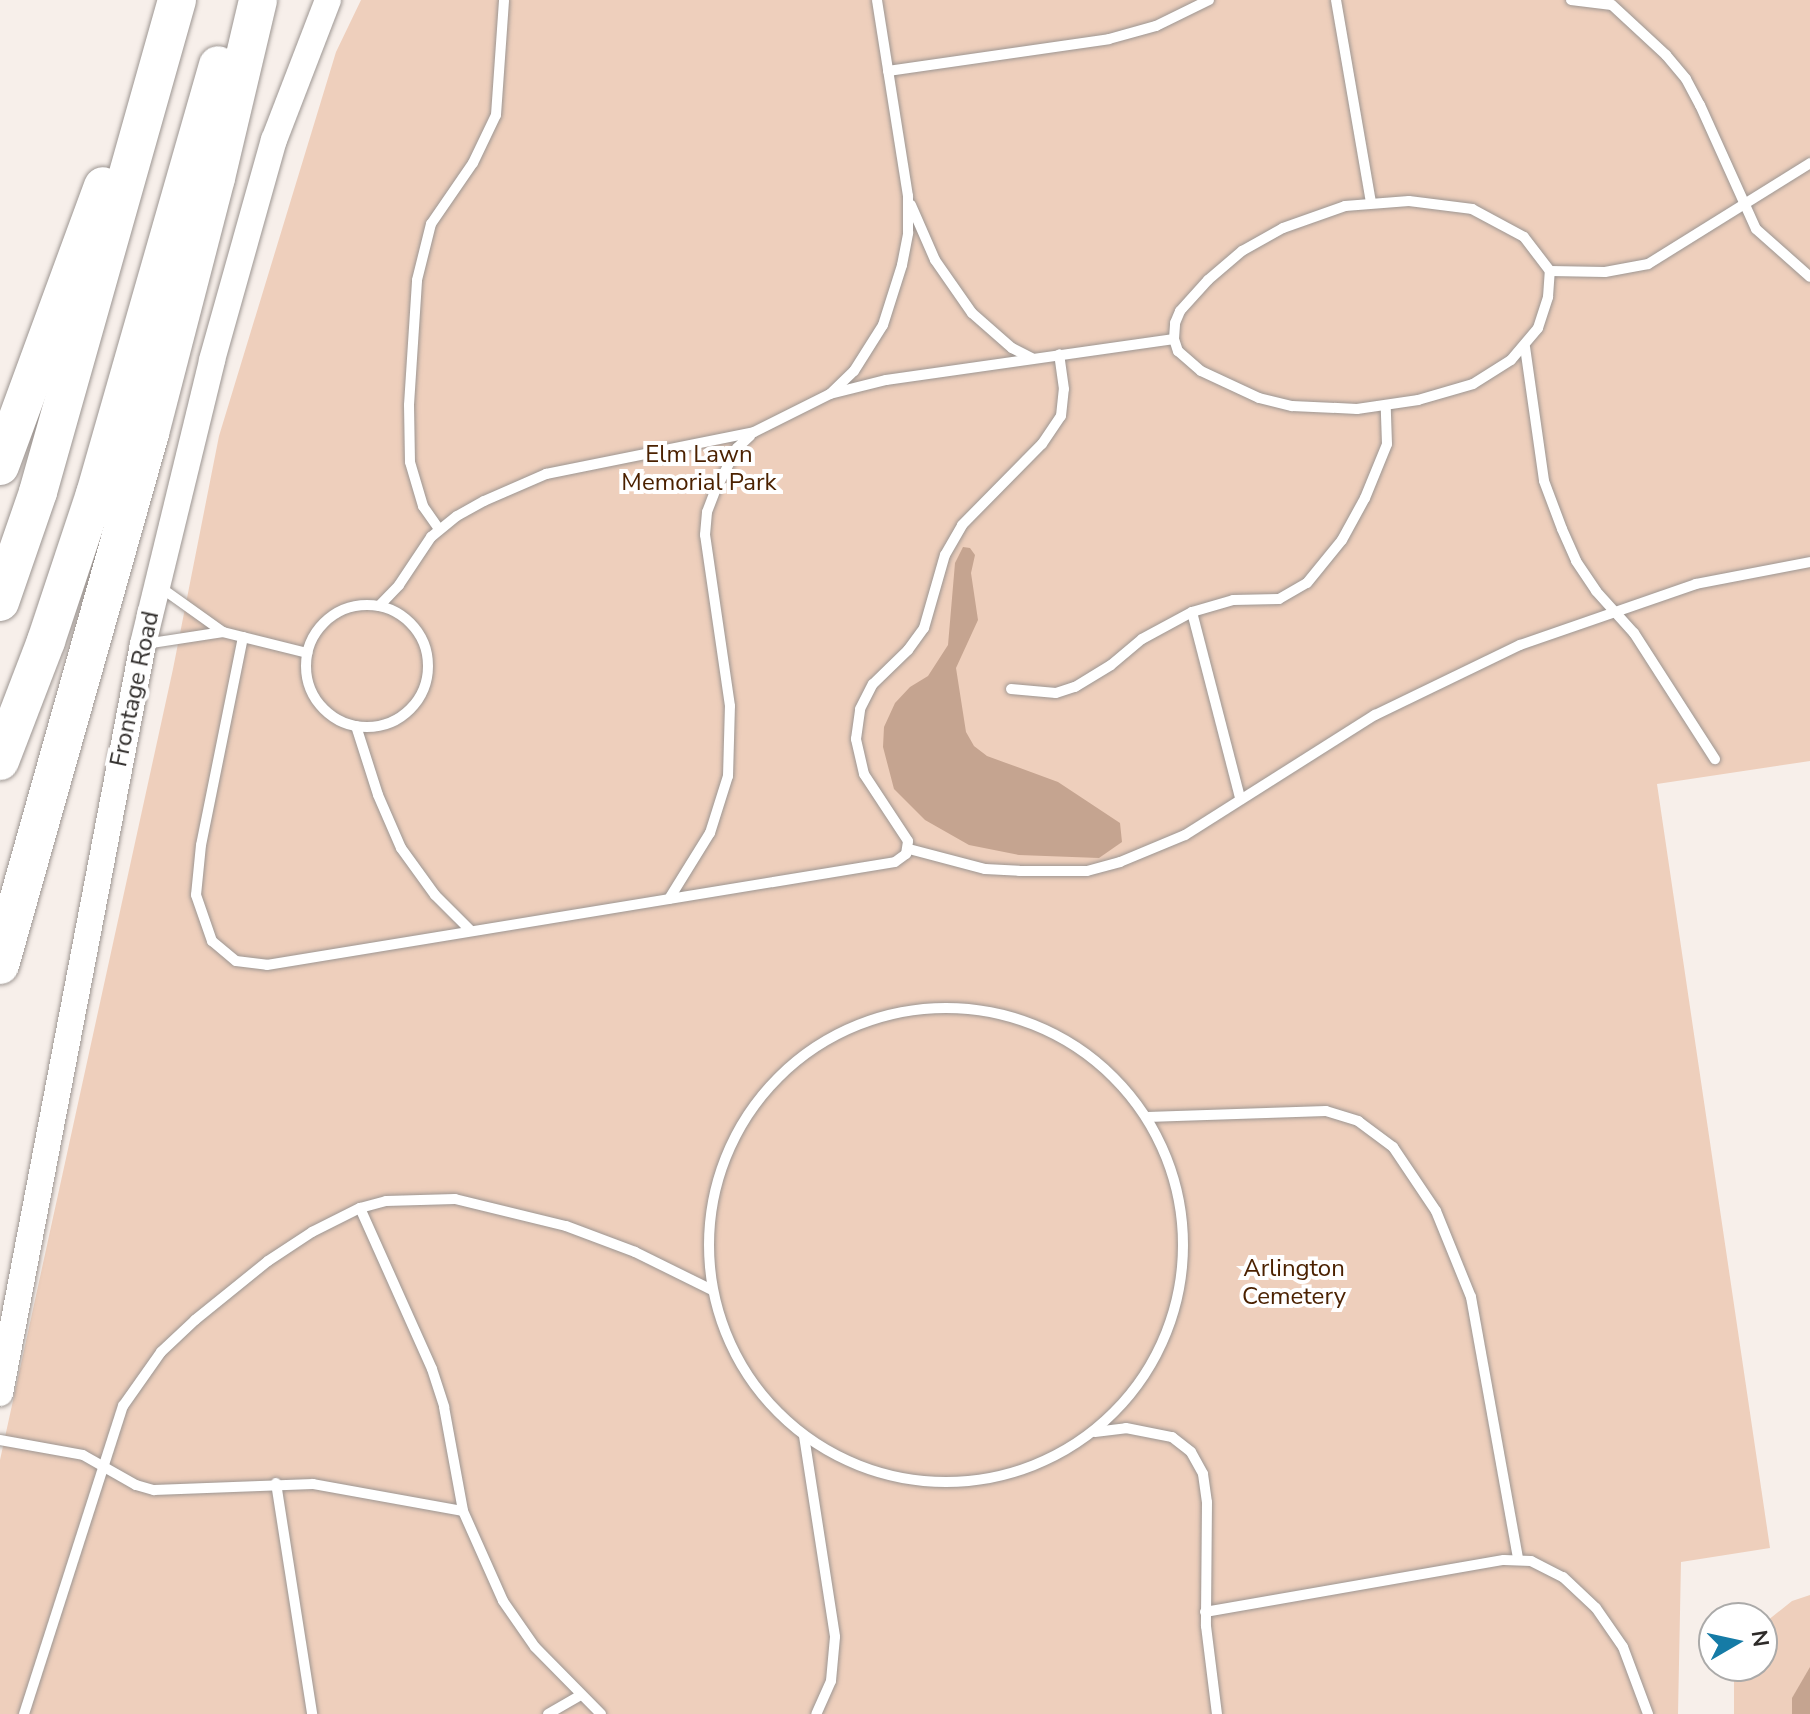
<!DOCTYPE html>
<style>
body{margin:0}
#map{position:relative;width:1810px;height:1714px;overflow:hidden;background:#f7efea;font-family:"Nunito Sans",sans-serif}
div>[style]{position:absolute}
.green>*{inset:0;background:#eecfbc}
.water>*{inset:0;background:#c5a490}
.roads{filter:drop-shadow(0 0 2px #9d9692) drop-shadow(0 0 2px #9d9692)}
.service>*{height:10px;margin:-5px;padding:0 5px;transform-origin:5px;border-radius:5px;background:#fff}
.service>.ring{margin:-5px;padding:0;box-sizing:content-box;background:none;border:10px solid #fff;border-radius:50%}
.tertiary>*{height:26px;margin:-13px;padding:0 13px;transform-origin:13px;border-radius:13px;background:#fff}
.motorway>*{height:38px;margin:-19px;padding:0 19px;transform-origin:19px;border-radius:19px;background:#fff}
span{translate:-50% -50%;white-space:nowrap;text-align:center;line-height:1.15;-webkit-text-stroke:8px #fff;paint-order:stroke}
.park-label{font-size:24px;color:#4b2100}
.street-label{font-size:24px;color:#2e2b29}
.north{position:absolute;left:1698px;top:1602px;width:80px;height:80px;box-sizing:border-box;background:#fff;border:2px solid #abaaa9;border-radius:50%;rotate:81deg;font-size:22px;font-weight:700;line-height:32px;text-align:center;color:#2e2b29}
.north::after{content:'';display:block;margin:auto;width:28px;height:36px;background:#157ba6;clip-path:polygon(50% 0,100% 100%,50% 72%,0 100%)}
</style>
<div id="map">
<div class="green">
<i style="clip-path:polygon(361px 0,1810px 0,1810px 761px,1657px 784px,1770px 1548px,1681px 1562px,1678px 1714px,0 1714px,0 1460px,173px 669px,219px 436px,336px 52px)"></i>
<i style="clip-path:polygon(1810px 1595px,1810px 1714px,1734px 1714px,1734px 1672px,1736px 1666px,1762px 1666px,1762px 1625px,1792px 1601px)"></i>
</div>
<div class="water">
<i style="clip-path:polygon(963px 547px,970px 548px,975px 555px,971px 573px,978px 620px,956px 668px,966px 732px,974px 746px,987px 756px,1058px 782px,1120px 823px,1122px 842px,1099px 858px,1019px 855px,969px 845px,925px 820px,894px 789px,883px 747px,884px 727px,895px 703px,910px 687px,928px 676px,948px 645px,955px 563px)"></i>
<i style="clip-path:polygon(1810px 1667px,1810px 1714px,1792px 1714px,1792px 1698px)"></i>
</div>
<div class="roads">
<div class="service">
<i style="left:1336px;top:0;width:205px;rotate:80.2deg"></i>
<i style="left:1571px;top:0;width:41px;rotate:7deg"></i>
<i style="left:1612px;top:5px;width:74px;rotate:42.8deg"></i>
<i style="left:1666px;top:55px;width:31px;rotate:50deg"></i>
<i style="left:1686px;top:79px;width:30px;rotate:62deg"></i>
<i style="left:1700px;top:105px;width:136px;rotate:65.7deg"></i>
<i style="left:1756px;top:229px;width:72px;rotate:41.6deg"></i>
<i style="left:888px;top:71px;width:223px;rotate:-8.2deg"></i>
<i style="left:1109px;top:39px;width:49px;rotate:-15.5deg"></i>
<i style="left:1156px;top:26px;width:59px;rotate:-26.1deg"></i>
<i style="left:911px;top:205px;width:60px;rotate:66.4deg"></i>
<i style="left:935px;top:260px;width:65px;rotate:55.1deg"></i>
<i style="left:972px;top:313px;width:53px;rotate:41.2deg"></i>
<i style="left:1012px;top:348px;width:22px;rotate:27deg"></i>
<i style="left:1174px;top:339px;width:16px;rotate:-86deg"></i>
<i style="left:1175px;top:323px;width:13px;rotate:-67deg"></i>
<i style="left:1180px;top:311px;width:42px;rotate:-47.9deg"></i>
<i style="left:1208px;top:280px;width:45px;rotate:-40.5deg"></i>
<i style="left:1242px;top:251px;width:47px;rotate:-29.3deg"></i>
<i style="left:1283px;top:228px;width:66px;rotate:-19.5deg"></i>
<i style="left:1345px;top:206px;width:64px;rotate:-4.5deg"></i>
<i style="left:1409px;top:201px;width:64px;rotate:7.2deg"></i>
<i style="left:1472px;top:209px;width:59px;rotate:28.3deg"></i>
<i style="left:1524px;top:237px;width:43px;rotate:52.6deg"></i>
<i style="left:1525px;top:347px;width:135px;rotate:81.9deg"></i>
<i style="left:1544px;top:481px;width:51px;rotate:69.4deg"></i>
<i style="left:1562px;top:529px;width:35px;rotate:66deg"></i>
<i style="left:1576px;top:561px;width:36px;rotate:56deg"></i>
<i style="left:1596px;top:591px;width:57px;rotate:47.9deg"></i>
<i style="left:1634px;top:633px;width:150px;rotate:57.3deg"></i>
<i style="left:830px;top:394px;width:58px;rotate:-14deg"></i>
<i style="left:886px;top:380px;width:291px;rotate:-8.1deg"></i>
<i style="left:1174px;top:339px;width:13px;rotate:72deg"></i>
<i style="left:1178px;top:351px;width:30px;rotate:41deg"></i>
<i style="left:1201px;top:371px;width:64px;rotate:25deg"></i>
<i style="left:1259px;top:398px;width:34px;rotate:14deg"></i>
<i style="left:1292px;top:406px;width:65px;rotate:2.6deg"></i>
<i style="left:1357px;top:409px;width:62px;rotate:-8.4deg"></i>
<i style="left:1418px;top:400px;width:57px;rotate:-16.2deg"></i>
<i style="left:1473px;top:384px;width:45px;rotate:-32.3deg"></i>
<i style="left:1511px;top:360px;width:42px;rotate:-49.8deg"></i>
<i style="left:1538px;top:328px;width:33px;rotate:-72deg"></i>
<i style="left:1548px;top:297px;width:26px;rotate:-86deg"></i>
<i style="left:1550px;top:271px;width:55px;rotate:1deg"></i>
<i style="left:1605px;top:272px;width:44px;rotate:-10.5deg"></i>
<i style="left:1648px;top:264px;width:191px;rotate:-31.9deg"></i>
<i style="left:439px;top:529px;width:28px;rotate:-125deg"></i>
<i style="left:423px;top:506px;width:46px;rotate:-106.5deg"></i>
<i style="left:410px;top:462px;width:57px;rotate:-91deg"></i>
<i style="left:409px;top:405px;width:125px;rotate:-86.3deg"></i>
<i style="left:417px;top:280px;width:58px;rotate:-76deg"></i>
<i style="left:431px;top:224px;width:74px;rotate:-55.5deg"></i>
<i style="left:473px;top:163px;width:53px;rotate:-64.4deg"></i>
<i style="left:496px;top:115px;width:115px;rotate:-86deg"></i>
<i class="ring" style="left:306px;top:605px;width:112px;height:112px"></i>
<i style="left:379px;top:606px;width:29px;rotate:-46deg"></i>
<i style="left:399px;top:585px;width:58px;rotate:-56.3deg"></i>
<i style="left:431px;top:537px;width:33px;rotate:-39deg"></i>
<i style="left:457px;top:516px;width:31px;rotate:-29deg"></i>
<i style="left:484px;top:501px;width:68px;rotate:-23.5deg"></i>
<i style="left:546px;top:474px;width:212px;rotate:-11.4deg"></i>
<i style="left:754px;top:432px;width:85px;rotate:-26.6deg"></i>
<i style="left:830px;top:394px;width:33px;rotate:-44deg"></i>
<i style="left:854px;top:371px;width:54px;rotate:-57.8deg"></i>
<i style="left:883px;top:325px;width:63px;rotate:-72.4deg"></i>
<i style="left:902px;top:265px;width:33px;rotate:-79deg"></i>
<i style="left:908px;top:233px;width:37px;rotate:-90deg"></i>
<i style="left:908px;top:196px;width:198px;rotate:-99deg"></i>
<i style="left:1192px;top:612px;width:192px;rotate:75.5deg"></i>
<i style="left:223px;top:632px;width:87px;rotate:14deg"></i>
<i style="left:243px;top:637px;width:212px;rotate:101.4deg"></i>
<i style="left:201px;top:845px;width:50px;rotate:95.7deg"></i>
<i style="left:196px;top:895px;width:49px;rotate:70.8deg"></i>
<i style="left:212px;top:941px;width:31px;rotate:40deg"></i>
<i style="left:236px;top:961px;width:31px;rotate:7deg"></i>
<i style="left:267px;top:965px;width:636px;rotate:-9.31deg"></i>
<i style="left:895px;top:862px;width:14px;rotate:-36deg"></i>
<i style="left:906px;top:854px;width:13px;rotate:-81deg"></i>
<i style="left:908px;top:841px;width:80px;rotate:-123.3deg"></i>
<i style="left:864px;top:774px;width:36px;rotate:-103deg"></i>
<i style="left:856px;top:739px;width:30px;rotate:-82deg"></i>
<i style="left:860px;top:709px;width:28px;rotate:-63deg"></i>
<i style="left:873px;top:684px;width:49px;rotate:-44.2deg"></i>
<i style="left:908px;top:650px;width:27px;rotate:-54deg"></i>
<i style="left:924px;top:628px;width:76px;rotate:-74deg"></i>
<i style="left:945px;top:555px;width:34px;rotate:-60deg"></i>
<i style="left:962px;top:525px;width:114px;rotate:-45.4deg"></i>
<i style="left:1042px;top:444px;width:34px;rotate:-56deg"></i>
<i style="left:1061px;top:416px;width:27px;rotate:-84deg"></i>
<i style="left:1064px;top:389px;width:35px;rotate:-98deg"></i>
<i style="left:145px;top:644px;width:79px;rotate:-8.7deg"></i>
<i style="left:223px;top:632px;width:77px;rotate:-144.5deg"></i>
<i style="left:1011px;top:689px;width:45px;rotate:5.1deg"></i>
<i style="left:1056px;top:693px;width:20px;rotate:-18deg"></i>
<i style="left:1075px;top:687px;width:42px;rotate:-31.4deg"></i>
<i style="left:1111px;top:665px;width:40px;rotate:-40deg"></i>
<i style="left:1142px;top:639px;width:57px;rotate:-28.4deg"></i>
<i style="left:1192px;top:612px;width:43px;rotate:-16.3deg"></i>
<i style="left:1233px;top:600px;width:46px;rotate:-1.2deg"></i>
<i style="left:1279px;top:599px;width:32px;rotate:-30deg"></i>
<i style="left:1307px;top:583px;width:55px;rotate:-50.9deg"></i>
<i style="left:1342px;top:540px;width:48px;rotate:-61.3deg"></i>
<i style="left:1365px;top:498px;width:58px;rotate:-67.8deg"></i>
<i style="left:1387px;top:444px;width:38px;rotate:-92deg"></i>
<i style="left:356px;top:726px;width:72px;rotate:72.3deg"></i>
<i style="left:378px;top:795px;width:58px;rotate:66.5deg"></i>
<i style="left:401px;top:848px;width:58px;rotate:54.1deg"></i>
<i style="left:435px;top:895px;width:51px;rotate:45deg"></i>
<i style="left:909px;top:849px;width:79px;rotate:14.7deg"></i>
<i style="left:985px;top:869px;width:34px;rotate:3deg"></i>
<i style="left:1019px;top:871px;width:68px"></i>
<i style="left:1087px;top:871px;width:34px;rotate:-15deg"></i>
<i style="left:1120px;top:862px;width:70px;rotate:-22.6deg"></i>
<i style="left:1185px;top:835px;width:225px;rotate:-32.3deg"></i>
<i style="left:1375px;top:715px;width:161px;rotate:-25.8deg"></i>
<i style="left:1520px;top:645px;width:186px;rotate:-19.1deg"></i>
<i style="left:1696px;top:584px;width:116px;rotate:-10.9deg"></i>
<i style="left:669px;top:899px;width:78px;rotate:-58.2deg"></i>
<i style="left:710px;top:833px;width:60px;rotate:-72.5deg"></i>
<i style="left:728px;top:776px;width:70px;rotate:-88.4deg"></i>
<i style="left:730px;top:706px;width:173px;rotate:-98.3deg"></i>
<i style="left:705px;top:535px;width:23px;rotate:-85deg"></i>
<i style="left:707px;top:512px;width:25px;rotate:-69deg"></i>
<i style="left:716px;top:489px;width:46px;rotate:-62.9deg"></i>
<i style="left:737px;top:448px;width:18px;rotate:-43deg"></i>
<i class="ring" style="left:709px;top:1008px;width:464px;height:464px"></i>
<i style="left:1147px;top:1117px;width:179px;rotate:-1.9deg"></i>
<i style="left:1326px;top:1111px;width:34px;rotate:17deg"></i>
<i style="left:1358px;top:1121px;width:44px;rotate:36.6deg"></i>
<i style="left:1393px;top:1147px;width:77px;rotate:56.1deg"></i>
<i style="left:1436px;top:1211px;width:93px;rotate:67.9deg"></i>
<i style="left:1471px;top:1297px;width:266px;rotate:79.8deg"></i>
<i style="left:360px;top:1208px;width:176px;rotate:65.9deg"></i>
<i style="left:432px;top:1369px;width:40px;rotate:72deg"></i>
<i style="left:444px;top:1407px;width:106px;rotate:79.6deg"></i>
<i style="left:463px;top:1511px;width:98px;rotate:66deg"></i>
<i style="left:503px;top:1601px;width:56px;rotate:55.2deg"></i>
<i style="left:535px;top:1647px;width:94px;rotate:45.4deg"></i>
<i style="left:1095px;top:1432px;width:31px;rotate:-7deg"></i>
<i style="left:1126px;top:1428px;width:47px;rotate:11.1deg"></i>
<i style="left:1172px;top:1437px;width:24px;rotate:38deg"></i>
<i style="left:1191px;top:1452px;width:25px;rotate:61deg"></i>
<i style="left:1203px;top:1474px;width:28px;rotate:82deg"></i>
<i style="left:1207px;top:1502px;width:124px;rotate:90.5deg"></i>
<i style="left:1206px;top:1626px;width:89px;rotate:82.9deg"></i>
<i style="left:804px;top:1436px;width:203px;rotate:81.2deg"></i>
<i style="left:835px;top:1637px;width:44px;rotate:95.2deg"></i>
<i style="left:831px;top:1681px;width:36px;rotate:114deg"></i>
<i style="left:0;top:1440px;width:84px;rotate:10.2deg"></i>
<i style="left:83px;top:1455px;width:61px;rotate:29.5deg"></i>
<i style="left:136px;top:1485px;width:19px;rotate:16deg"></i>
<i style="left:154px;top:1490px;width:159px;rotate:-2.2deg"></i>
<i style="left:313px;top:1484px;width:152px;rotate:10.2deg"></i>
<i style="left:276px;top:1483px;width:234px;rotate:81.1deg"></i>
<i style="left:1205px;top:1612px;width:303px;rotate:-9.9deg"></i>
<i style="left:1504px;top:1560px;width:27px;rotate:2deg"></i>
<i style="left:1531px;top:1561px;width:36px;rotate:27deg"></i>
<i style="left:1563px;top:1577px;width:45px;rotate:43.2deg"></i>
<i style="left:1596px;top:1608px;width:47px;rotate:55.3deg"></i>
<i style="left:1623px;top:1647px;width:72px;rotate:69.5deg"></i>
<i style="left:24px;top:1714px;width:324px;rotate:-72.2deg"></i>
<i style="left:123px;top:1406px;width:66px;rotate:-54.9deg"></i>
<i style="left:161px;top:1352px;width:47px;rotate:-43.3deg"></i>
<i style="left:195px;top:1320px;width:94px;rotate:-38.9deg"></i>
<i style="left:268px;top:1261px;width:53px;rotate:-33.4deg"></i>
<i style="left:312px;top:1232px;width:54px;rotate:-26.6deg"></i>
<i style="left:360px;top:1208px;width:27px;rotate:-15deg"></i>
<i style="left:386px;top:1201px;width:69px;rotate:-1.7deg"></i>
<i style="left:455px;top:1199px;width:114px;rotate:13.7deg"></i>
<i style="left:566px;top:1226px;width:74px;rotate:20.6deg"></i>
<i style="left:635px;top:1252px;width:86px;rotate:26.3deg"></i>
<i style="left:548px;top:1714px;width:38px;rotate:-30deg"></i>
</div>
<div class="tertiary">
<i style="left:0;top:1393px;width:763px;rotate:-79.19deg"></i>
<i style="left:143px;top:644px;width:292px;rotate:-76.3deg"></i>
<i style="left:212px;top:360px;width:229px;rotate:-74.3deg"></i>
<i style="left:274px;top:140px;width:150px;rotate:-68.9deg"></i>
</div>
<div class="motorway">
<i style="left:0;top:466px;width:298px;rotate:-69.8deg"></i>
<i style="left:0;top:602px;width:116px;rotate:-70.9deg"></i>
<i style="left:38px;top:492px;width:511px;rotate:-74.22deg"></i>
<i style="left:0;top:761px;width:129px;rotate:-69deg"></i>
<i style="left:46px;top:641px;width:155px;rotate:-71.6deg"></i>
<i style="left:95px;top:494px;width:446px;rotate:-74deg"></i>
<i style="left:0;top:965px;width:553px;rotate:-74.25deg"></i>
<i style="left:150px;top:433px;width:263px;rotate:-75.5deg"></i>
<i style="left:216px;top:178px;width:183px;rotate:-76.7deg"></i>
</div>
</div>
<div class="park-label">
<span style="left:699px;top:469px">Elm Lawn<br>Memorial Park</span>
<span style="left:1294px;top:1283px">Arlington<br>Cemetery</span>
</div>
<div class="street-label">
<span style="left:135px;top:689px;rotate:-78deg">Frontage Road</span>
</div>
<div class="north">N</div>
</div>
